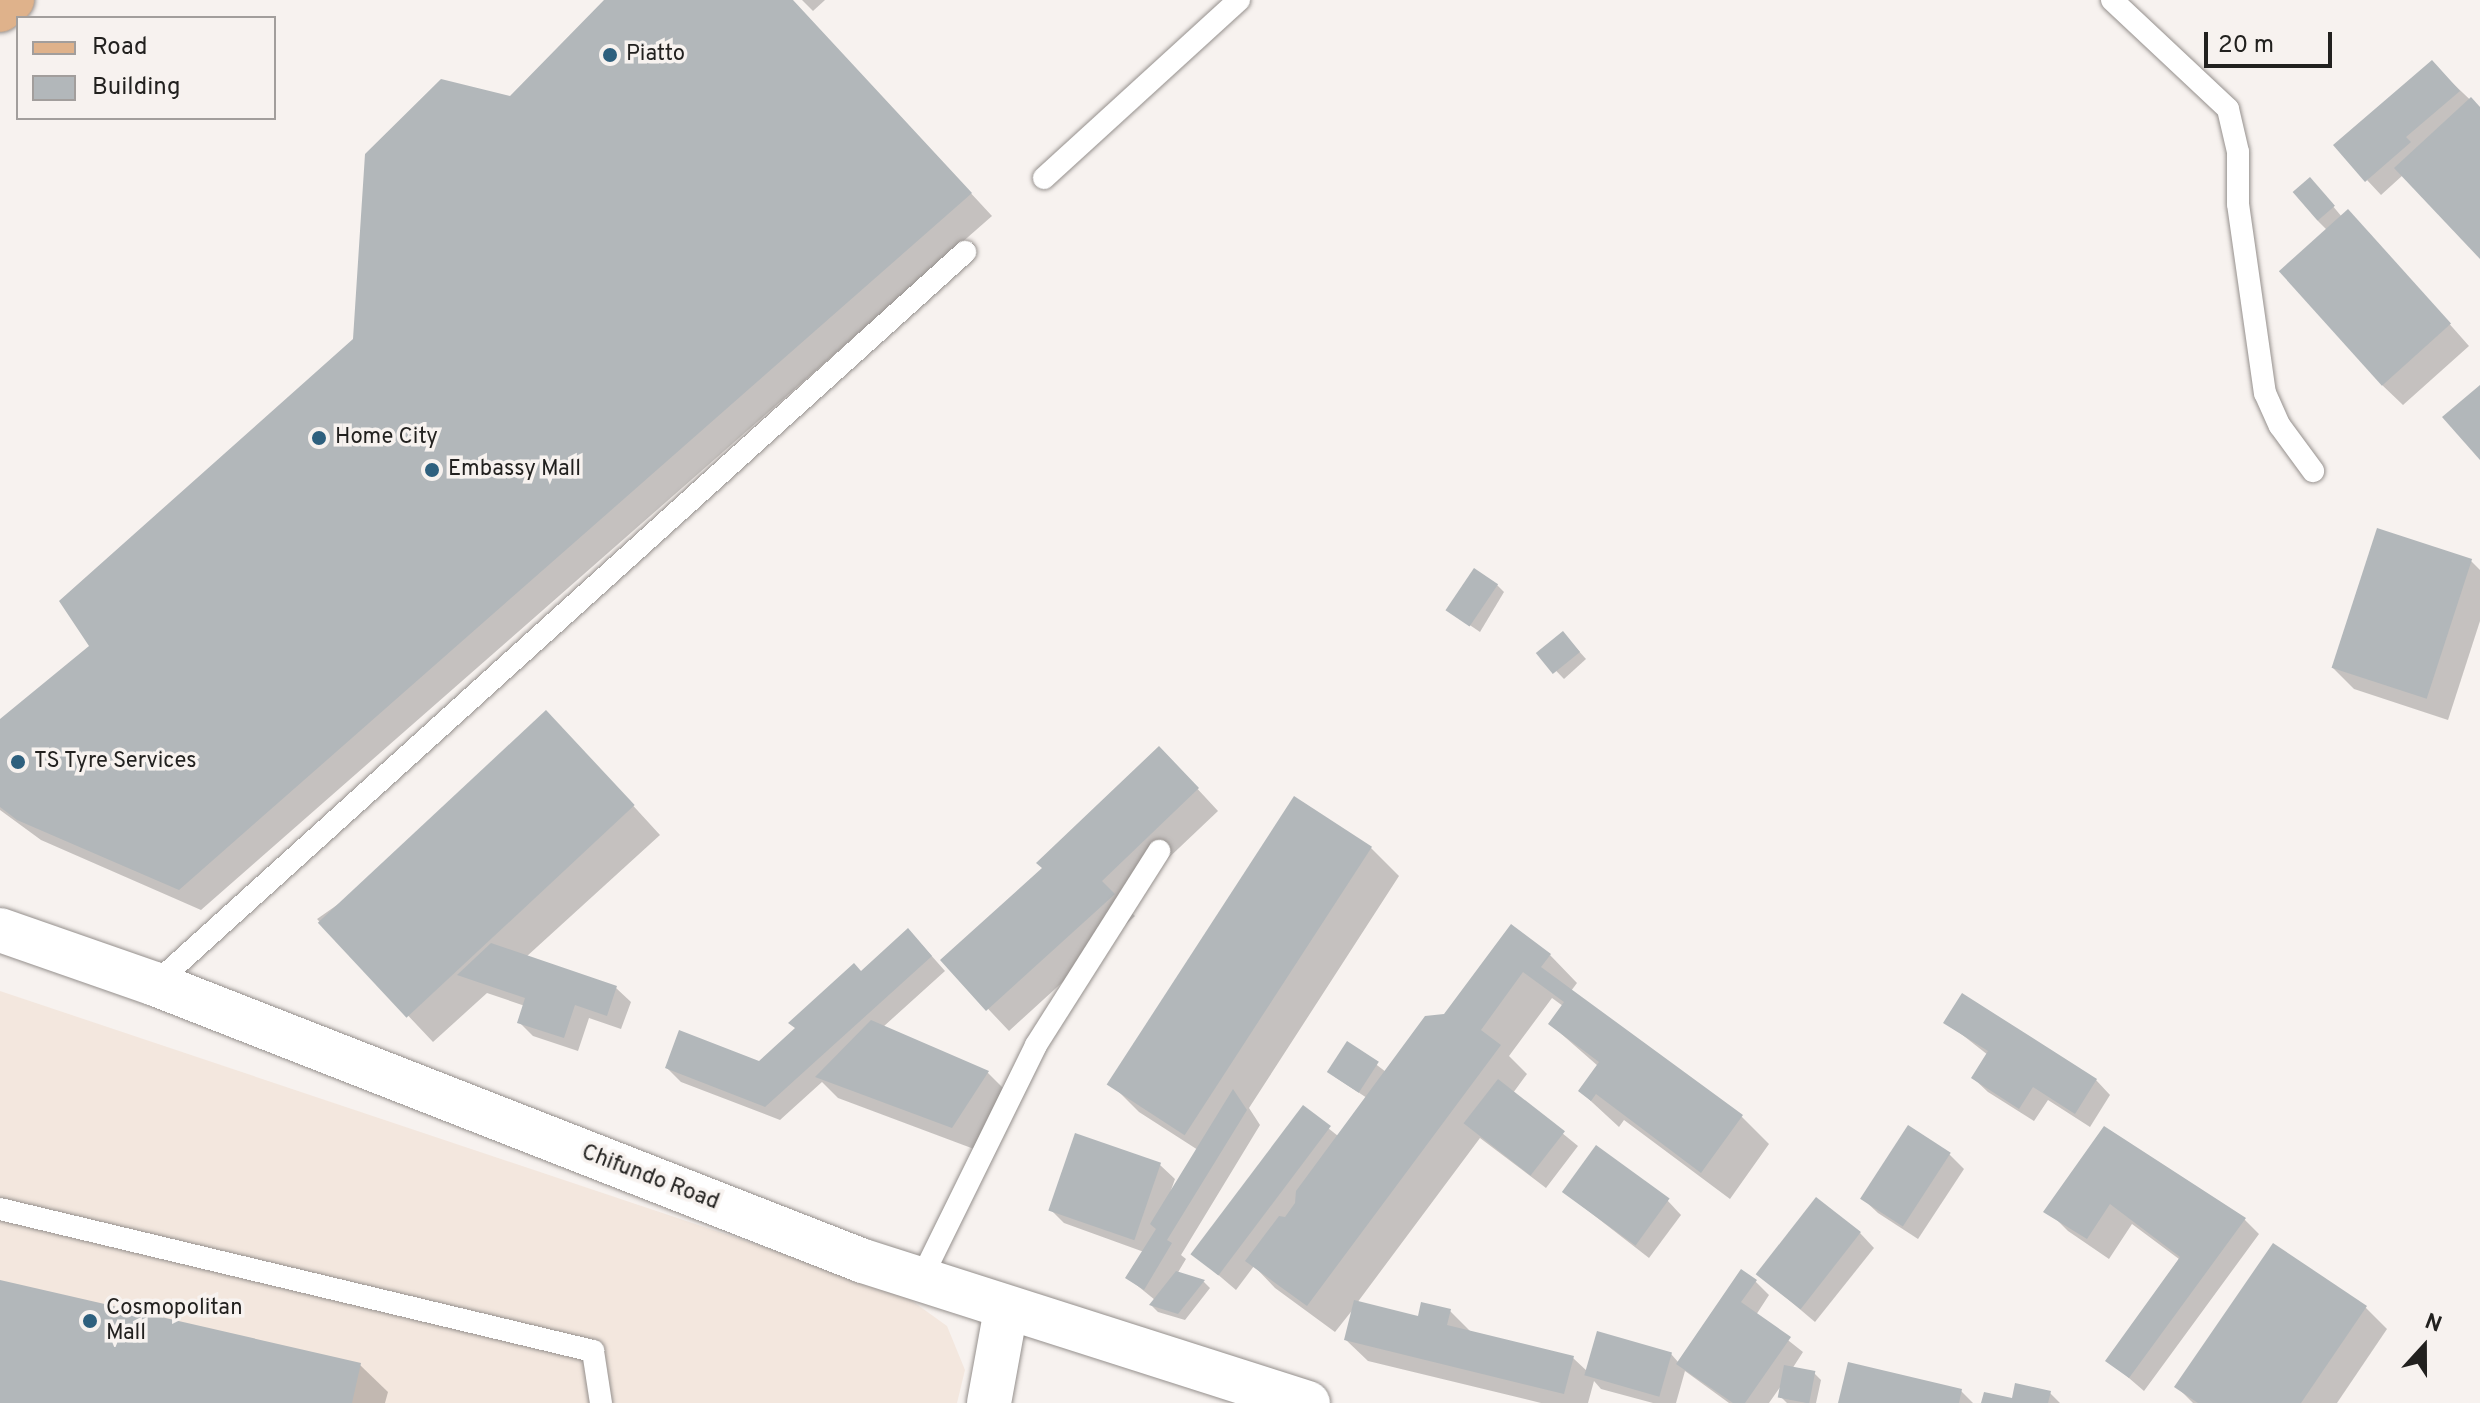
<!DOCTYPE html>
<style>
body{margin:0}
#map{position:relative;width:2480px;height:1403px;overflow:hidden;background:#f7f2ef;font-family:Overpass,sans-serif}
div>[style]{position:absolute}
.built>*{inset:0;background:#f3e7de}
.shadow>*{inset:0;background:#0003}
.building>*{inset:0;background:#b2b7ba;transform-origin:0 0}
.roads{filter:drop-shadow(0 0 2px #95908d) drop-shadow(0 0 2px #95908d)}
.service>*{height:22px;margin:-11px;padding:0 11px;transform-origin:11px;border-radius:11px;background:#fff}
.minor>*{height:44px;margin:-22px;padding:0 22px;transform-origin:22px;border-radius:22px;background:#fff}
.tertiary>*{height:44px;margin:-22px;padding:0 22px;transform-origin:22px;border-radius:22px;background:#fff}
.primary>*{height:44px;margin:-22px;padding:0 22px;transform-origin:22px;border-radius:22px;background:#dfb28b}
.dots>*{width:22px;height:22px;translate:-50% -50%;box-sizing:border-box;border:4px solid #f7f2ef;border-radius:50%}
span{translate:-50% -50%;white-space:nowrap;text-align:center;line-height:1.15;-webkit-text-stroke:7px #f7f2ef;paint-order:stroke}
.poi-label{font-size:22px;color:#22211f}
.left{translate:0 -50%;text-align:left}
.street-label{font-size:22px;color:#22211f}
.legend{position:absolute;left:16px;top:16px;width:260px;height:104px;box-sizing:border-box;background:#f7f2ef;border:2px solid #a29e9c;margin:0;padding:10px 14px;list-style:none;font-size:24px;color:#22211f}
.legend li{display:flex;align-items:center;gap:16px;height:40px}
.legend b{width:40px;border:2px solid #a29e9c}
.north{position:absolute;left:2384px;top:1307px;width:80px;height:80px;-webkit-text-stroke:6px #f7f2ef;paint-order:stroke;rotate:21deg;font-size:22px;font-weight:700;line-height:32px;text-align:center;color:#22211f}
.north::after{content:'';display:block;margin:auto;width:28px;height:36px;background:#22211f;clip-path:polygon(50% 0,100% 100%,50% 72%,0 100%)}
.scale{position:absolute;left:2204px;top:32px;width:128px;height:36px;box-sizing:border-box;border:4px solid #22211f;border-top:0;padding-left:10px;font-size:24px;line-height:28px;white-space:nowrap;color:#22211f;-webkit-text-stroke:6px #f7f2ef;paint-order:stroke}
</style>
<div id="map">
<div class="built">
<i style="clip-path:polygon(0 991px,901px 1293px,947px 1326px,965px 1370px,957px 1403px,0 1403px)"></i>
</div>
<div class="shadow">
<i style="clip-path:polygon(607px 0,792px 0,992px 216px,201px 910px,41px 840px,0 810px,0 722px,92px 646px,355px 340px,510px 98px)"></i>
<i style="clip-path:polygon(802px 0,825px 0,813px 11px)"></i>
<i style="clip-path:polygon(2446px 77px,2480px 109px,2480px 256px,2403px 175px,2381px 195px,2367px 180px)"></i>
<i style="clip-path:polygon(2316px 186px,2342px 217px,2369px 233px,2469px 346px,2403px 405px,2381px 384px,2327px 230px,2318px 221px)"></i>
<i style="clip-path:polygon(2471px 561px,2480px 570px,2480px 621px,2448px 720px,2354px 689px,2333px 668px)"></i>
<i style="clip-path:polygon(1497px 585px,1504px 592px,1480px 632px,1449px 611px)"></i>
<i style="clip-path:polygon(1569px 640px,1586px 659px,1564px 679px,1540px 654px)"></i>
<i style="clip-path:polygon(573px 740px,660px 835px,526px 957px,616px 988px,631px 1002px,621px 1029px,589px 1018px,578px 1051px,533px 1036px,519px 1022px,525px 1006px,487px 993px,433px 1042px,317px 919px)"></i>
<i style="clip-path:polygon(1180px 770px,1218px 811px,1121px 903px,1135px 916px,1009px 1031px,942px 960px,1044px 868px)"></i>
<i style="clip-path:polygon(1295px 799px,1371px 848px,1399px 876px,1249px 1108px,1260px 1125px,1181px 1255px,1186px 1259px,1177px 1274px,1204px 1282px,1210px 1288px,1185px 1320px,1158px 1312px,1151px 1305px,1155px 1300px,1128px 1278px,1144px 1252px,1064px 1223px,1050px 1209px,1160px 1165px,1175px 1179px,1170px 1193px,1198px 1150px,1139px 1112px,1111px 1084px)"></i>
<i style="clip-path:polygon(922px 945px,945px 971px,883px 1027px,988px 1073px,1009px 1094px,974px 1149px,838px 1098px,822px 1082px,780px 1120px,681px 1082px,667px 1068px,759px 1063px,861px 973px)"></i>
<i style="clip-path:polygon(1550px 955px,1577px 983px,1571px 991px,1742px 1117px,1769px 1144px,1730px 1199px,1624px 1120px,1619px 1127px,1580px 1091px,1598px 1066px,1550px 1024px,1563px 1006px,1552px 998px,1509px 1056px,1527px 1074px,1513px 1093px,1578px 1146px,1546px 1188px,1480px 1138px,1357px 1303px,1420px 1318px,1450px 1311px,1472px 1333px,1573px 1358px,1588px 1372px,1671px 1354px,1679px 1363px,1755px 1281px,1769px 1295px,1756px 1315px,1803px 1352px,1792px 1369px,1814px 1373px,1821px 1380px,1816px 1403px,1787px 1403px,1780px 1396px,1783px 1383px,1769px 1403px,1729px 1403px,1685px 1371px,1676px 1403px,1653px 1403px,1601px 1389px,1594px 1381px,1588px 1403px,1541px 1403px,1368px 1361px,1346px 1340px,1354px 1308px,1335px 1332px,1275px 1288px,1254px 1266px,1236px 1290px,1195px 1255px,1303px 1108px,1338px 1136px,1367px 1098px,1335px 1077px,1348px 1043px,1386px 1072px,1445px 1016px)"></i>
<i style="clip-path:polygon(1946px 1022px,2096px 1080px,2110px 1095px,2090px 1127px,2048px 1100px,2034px 1121px,1988px 1092px,1973px 1078px,1988px 1055px)"></i>
<i style="clip-path:polygon(2104px 1129px,2245px 1220px,2259px 1234px,2144px 1391px,2108px 1360px,2179px 1259px,2132px 1224px,2109px 1259px,2068px 1231px,2047px 1210px)"></i>
<i style="clip-path:polygon(1949px 1154px,1964px 1169px,1918px 1239px,1878px 1213px,1863px 1199px)"></i>
<i style="clip-path:polygon(1564px 1192px,1667px 1200px,1681px 1215px,1649px 1258px)"></i>
<i style="clip-path:polygon(1860px 1233px,1874px 1248px,1815px 1322px,1758px 1274px)"></i>
<i style="clip-path:polygon(2274px 1246px,2366px 1308px,2387px 1329px,2337px 1403px,2193px 1403px,2177px 1387px)"></i>
<i style="clip-path:polygon(0 1282px,360px 1365px,388px 1392px,385px 1403px,0 1403px)"></i>
<i style="clip-path:polygon(1961px 1391px,1973px 1403px,1840px 1403px)"></i>
<i style="clip-path:polygon(2050px 1393px,2060px 1403px,1983px 1403px,2014px 1401px)"></i>
</div>
<div class="building">
<i style="clip-path:polygon(604px 0,793px 0,972px 193px,179px 890px,17px 820px,0 807px,0 719px,89px 646px,59px 601px,353px 339px,365px 154px,441px 79px,510px 96px)"></i>
<i style="clip-path:polygon(2432px 60px,2460px 91px,2406px 137px,2411px 142px,2365px 182px,2333px 145px)"></i>
<i style="clip-path:polygon(2471px 97px,2480px 107px,2480px 259px,2394px 168px)"></i>
<i style="left:2310px;top:177px;width:38px;height:23px;rotate:49deg"></i>
<i style="left:2348px;top:209px;width:154px;height:93px;rotate:48deg"></i>
<i style="clip-path:polygon(2480px 385px,2480px 460px,2442px 417px)"></i>
<i style="left:2377px;top:528px;width:100px;height:147px;rotate:18deg"></i>
<i style="left:1474px;top:568px;width:29px;height:51px;rotate:34deg"></i>
<i style="left:1563px;top:631px;width:27px;height:35px;rotate:51deg"></i>
<i style="left:546px;top:710px;width:130px;height:312px;rotate:47deg"></i>
<i style="clip-path:polygon(1159px 746px,1199px 788px,1102px 881px,1115px 894px,986px 1011px,940px 960px,1042px 868px,1036px 863px)"></i>
<i style="left:1294px;top:796px;width:93px;height:344px;rotate:33deg"></i>
<i style="clip-path:polygon(1511px 924px,1551px 954px,1541px 967px,1743px 1115px,1701px 1173px,1596px 1094px,1591px 1101px,1578px 1091px,1599px 1062px,1548px 1024px,1564px 1002px,1523px 972px,1481px 1030px,1501px 1045px,1307px 1306px,1245px 1261px,1279px 1216px,1285px 1217px,1295px 1203px,1296px 1191px,1425px 1016px,1444px 1014px)"></i>
<i style="clip-path:polygon(908px 928px,932px 956px,765px 1107px,665px 1068px,679px 1030px,759px 1061px,795px 1028px,788px 1023px,854px 963px,861px 971px)"></i>
<i style="clip-path:polygon(491px 943px,617px 986px,607px 1016px,575px 1005px,564px 1038px,517px 1023px,525px 998px,457px 975px)"></i>
<i style="clip-path:polygon(1962px 993px,2097px 1079px,2075px 1114px,2033px 1087px,2019px 1109px,1971px 1078px,1988px 1051px,1943px 1023px)"></i>
<i style="clip-path:polygon(871px 1020px,989px 1071px,952px 1128px,815px 1077px)"></i>
<i style="left:1347px;top:1041px;width:38px;height:37px;rotate:33deg"></i>
<i style="left:1498px;top:1079px;width:85px;height:56px;rotate:38deg"></i>
<i style="clip-path:polygon(1233px 1089px,1247px 1110px,1167px 1240px,1172px 1243px,1144px 1290px,1125px 1278px,1156px 1229px,1150px 1224px)"></i>
<i style="left:1303px;top:1105px;width:35px;height:187px;rotate:37deg"></i>
<i style="left:1908px;top:1125px;width:51px;height:88px;rotate:33deg"></i>
<i style="clip-path:polygon(2104px 1126px,2246px 1218px,2129px 1378px,2105px 1361px,2180px 1257px,2110px 1204px,2087px 1239px,2043px 1212px)"></i>
<i style="left:1075px;top:1133px;width:91px;height:82px;rotate:19deg"></i>
<i style="left:1596px;top:1145px;width:91px;height:58px;rotate:36deg"></i>
<i style="left:1816px;top:1197px;width:57px;height:98px;rotate:38deg"></i>
<i style="clip-path:polygon(2273px 1243px,2367px 1306px,2301px 1403px,2198px 1403px,2174px 1387px)"></i>
<i style="clip-path:polygon(1741px 1269px,1757px 1280px,1741px 1302px,1791px 1337px,1745px 1403px,1733px 1403px,1676px 1364px)"></i>
<i style="clip-path:polygon(1176px 1271px,1205px 1280px,1178px 1314px,1149px 1305px)"></i>
<i style="clip-path:polygon(0 1280px,361px 1363px,352px 1403px,0 1403px)"></i>
<i style="clip-path:polygon(1354px 1300px,1418px 1316px,1421px 1302px,1451px 1309px,1447px 1325px,1574px 1356px,1564px 1394px,1344px 1340px)"></i>
<i style="left:1597px;top:1331px;width:78px;height:46px;rotate:16deg"></i>
<i style="clip-path:polygon(1848px 1362px,1962px 1389px,1959px 1403px,1838px 1403px)"></i>
<i style="left:1784px;top:1365px;width:32px;height:33px;rotate:11deg"></i>
<i style="clip-path:polygon(2015px 1383px,2051px 1391px,2048px 1403px,1981px 1403px,1984px 1392px,2012px 1398px)"></i>
</div>
<div class="roads">
<div class="service">
<i style="left:2112px;top:0;width:159px;rotate:43.2deg"></i>
<i style="left:2228px;top:109px;width:44px;rotate:76.9deg"></i>
<i style="left:2238px;top:152px;width:52px;rotate:90deg"></i>
<i style="left:2238px;top:204px;width:191px;rotate:81.9deg"></i>
<i style="left:2265px;top:393px;width:36px;rotate:66deg"></i>
<i style="left:2280px;top:426px;width:56px;rotate:53.7deg"></i>
<i style="left:1044px;top:178px;width:264px;rotate:-42.4deg"></i>
<i style="left:155px;top:984px;width:1092px;rotate:-42.1deg"></i>
<i style="left:0;top:1209px;width:610px;rotate:13.47deg"></i>
<i style="left:593px;top:1351px;width:53px;rotate:81.3deg"></i>
<i style="left:920px;top:1281px;width:263px;rotate:-63.8deg"></i>
<i style="left:1036px;top:1045px;width:230px;rotate:-57.6deg"></i>
</div>
<div class="minor">
<i style="left:989px;top:1403px;width:96px;rotate:-79.7deg"></i>
</div>
<div class="tertiary">
<i style="left:0;top:930px;width:164px;rotate:19.2deg"></i>
<i style="left:155px;top:984px;width:760px;rotate:21.37deg"></i>
<i style="left:863px;top:1261px;width:467px;rotate:17.7deg"></i>
</div>
<div class="primary">
<i style="left:0;top:10px;width:16px;rotate:-40deg"></i>
</div>
</div>
<div class="dots">
<i style="left:610px;top:55px;background:#2e607e"></i>
<i style="left:319px;top:438px;background:#2e607e"></i>
<i style="left:432px;top:470px;background:#2e607e"></i>
<i style="left:18px;top:762px;background:#2e607e"></i>
<i style="left:90px;top:1321px;background:#2e607e"></i>
</div>
<div class="poi-label">
<span class="left" style="left:626px;top:55px">Piatto</span>
<span class="left" style="left:335px;top:438px">Home City</span>
<span class="left" style="left:448px;top:470px">Embassy Mall</span>
<span class="left" style="left:34px;top:762px">TS Tyre Services</span>
<span class="left" style="left:106px;top:1321px">Cosmopolitan<br>Mall</span>
</div>
<div class="street-label">
<span style="left:650px;top:1178px;rotate:21deg">Chifundo Road</span>
</div>
<ul class="legend">
<li><b style="height:10px;background:#dfb28b"></b>Road</li>
<li><b style="height:22px;background:#b2b7ba"></b>Building</li>
</ul>
<div class="north">N</div>
<div class="scale">20 m</div>
</div>
